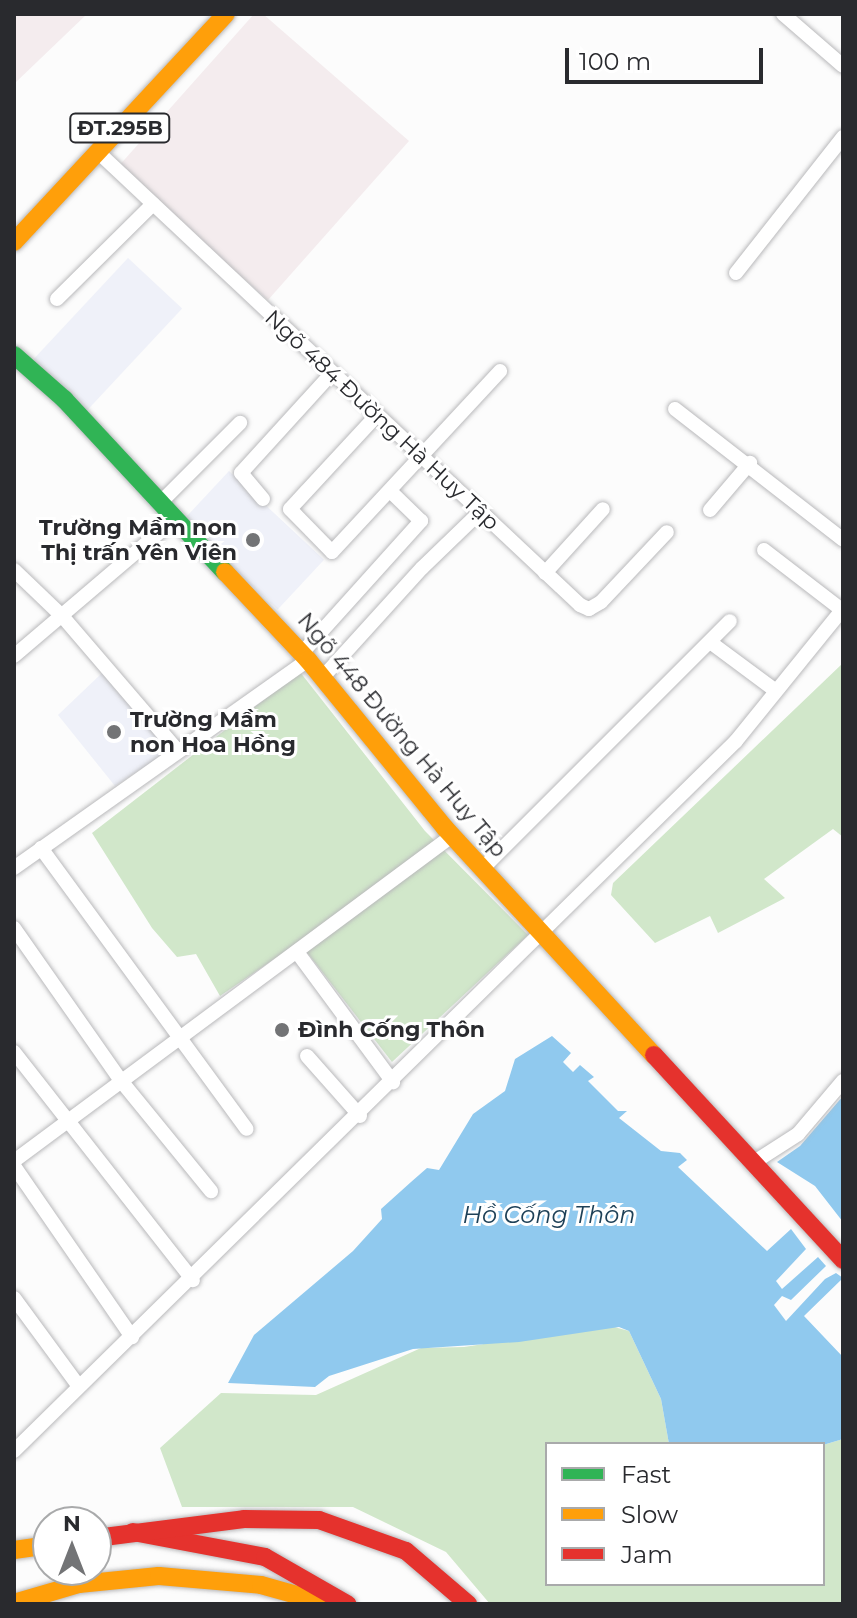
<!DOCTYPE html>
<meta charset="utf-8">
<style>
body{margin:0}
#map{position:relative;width:857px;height:1618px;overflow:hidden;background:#fcfcfc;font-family:Montserrat,sans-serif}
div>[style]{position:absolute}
.built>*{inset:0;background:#eff1f9;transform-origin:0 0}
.industrial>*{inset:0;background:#f4ecee}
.green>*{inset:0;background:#d1e7ca}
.water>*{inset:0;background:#90c9ee}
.roads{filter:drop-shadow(0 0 2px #b9b9bb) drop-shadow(0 0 2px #b9b9bb)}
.street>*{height:14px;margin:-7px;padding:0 7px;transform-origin:7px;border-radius:7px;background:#fff}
.fast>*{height:18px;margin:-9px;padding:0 9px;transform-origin:9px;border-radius:9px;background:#30b455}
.slow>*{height:18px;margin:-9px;padding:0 9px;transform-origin:9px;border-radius:9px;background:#ff9f0a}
.jam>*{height:18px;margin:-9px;padding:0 9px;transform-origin:9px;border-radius:9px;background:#e5322d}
.dots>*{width:22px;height:22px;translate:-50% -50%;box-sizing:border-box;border:4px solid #fff;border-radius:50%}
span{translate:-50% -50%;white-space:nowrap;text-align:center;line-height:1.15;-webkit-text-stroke:6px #fff;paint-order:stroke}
.shield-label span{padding:2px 6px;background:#fff;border:2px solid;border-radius:6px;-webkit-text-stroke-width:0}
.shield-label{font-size:20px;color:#292a2e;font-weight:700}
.street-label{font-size:22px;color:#292a2e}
.poi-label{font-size:22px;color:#292a2e;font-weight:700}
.right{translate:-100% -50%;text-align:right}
.left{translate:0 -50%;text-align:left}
.water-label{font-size:24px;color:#1e4158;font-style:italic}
.frame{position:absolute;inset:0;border:16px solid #292a2e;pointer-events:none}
.legend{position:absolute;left:545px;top:1442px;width:280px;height:144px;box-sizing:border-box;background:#fff;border:2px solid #a9aaab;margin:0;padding:10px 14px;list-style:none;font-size:24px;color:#292a2e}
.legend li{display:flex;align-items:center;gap:16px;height:40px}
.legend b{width:40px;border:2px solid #a9aaab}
.north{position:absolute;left:32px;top:1506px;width:80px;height:80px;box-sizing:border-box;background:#fff;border:2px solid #a9aaab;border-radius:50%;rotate:0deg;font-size:22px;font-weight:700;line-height:32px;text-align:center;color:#292a2e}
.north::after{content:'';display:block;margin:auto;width:28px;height:36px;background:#737476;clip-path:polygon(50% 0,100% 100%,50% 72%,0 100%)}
.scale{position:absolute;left:565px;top:48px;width:198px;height:36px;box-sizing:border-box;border:4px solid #292a2e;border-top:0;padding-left:10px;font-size:24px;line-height:28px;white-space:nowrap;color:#292a2e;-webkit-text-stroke:6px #fff;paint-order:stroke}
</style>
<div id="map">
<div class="built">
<i style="left:128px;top:258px;width:74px;height:144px;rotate:43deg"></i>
<i style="left:229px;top:471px;width:130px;height:68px;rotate:43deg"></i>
<i style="clip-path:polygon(102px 673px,172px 749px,115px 786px,58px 715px)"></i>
</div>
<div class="industrial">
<i style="clip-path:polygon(14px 14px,87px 14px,14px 84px)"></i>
<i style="clip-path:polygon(254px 14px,263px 14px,409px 141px,268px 300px,117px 168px)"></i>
</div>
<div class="green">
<i style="clip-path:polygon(843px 663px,843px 837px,833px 829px,764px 879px,785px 898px,718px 933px,710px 916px,655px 943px,611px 895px,613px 883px)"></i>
<i style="clip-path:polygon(300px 672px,425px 831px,528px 935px,392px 1062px,299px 942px,220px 996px,196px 954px,177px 957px,152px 928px,92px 833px)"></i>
<i style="clip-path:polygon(607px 1325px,629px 1331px,661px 1399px,669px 1444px,547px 1444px,547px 1584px,823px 1584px,823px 1445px,843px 1439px,843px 1604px,490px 1604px,446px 1552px,353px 1507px,182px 1507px,160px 1448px,221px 1393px,316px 1395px,421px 1348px,464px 1347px)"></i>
</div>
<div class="water">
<i style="clip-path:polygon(552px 1036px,571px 1053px,563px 1062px,573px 1072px,580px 1065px,594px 1077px,588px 1081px,618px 1111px,627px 1111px,619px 1118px,661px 1151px,680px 1153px,687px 1160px,678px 1167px,767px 1251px,791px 1229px,806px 1249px,776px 1281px,782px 1289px,818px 1257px,826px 1266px,791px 1300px,782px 1296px,774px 1305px,786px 1321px,825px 1279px,836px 1273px,843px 1278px,804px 1316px,843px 1357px,843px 1439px,823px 1445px,669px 1444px,661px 1399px,629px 1331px,619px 1327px,519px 1342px,413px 1349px,329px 1376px,315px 1387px,228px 1383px,254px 1335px,353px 1251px,382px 1219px,381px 1209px,411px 1182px,427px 1168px,439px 1170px,473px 1114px,505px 1091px,515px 1059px)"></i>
<i style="clip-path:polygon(843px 1096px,843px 1222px,815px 1186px,777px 1162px,800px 1146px)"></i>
</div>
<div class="roads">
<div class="street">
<i style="left:783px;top:14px;width:79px;rotate:40.9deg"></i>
<i style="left:98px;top:152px;width:661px;rotate:43.22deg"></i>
<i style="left:580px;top:605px;width:10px;rotate:24deg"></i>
<i style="left:589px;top:609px;width:14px;rotate:-30deg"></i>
<i style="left:601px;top:602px;width:96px;rotate:-46.7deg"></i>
<i style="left:736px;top:273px;width:173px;rotate:-51.8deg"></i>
<i style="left:57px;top:299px;width:135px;rotate:-44.7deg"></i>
<i style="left:675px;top:409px;width:213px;rotate:37.9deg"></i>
<i style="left:377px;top:415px;width:128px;rotate:132.8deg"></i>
<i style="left:290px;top:509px;width:60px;rotate:45.7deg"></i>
<i style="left:332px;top:552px;width:247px;rotate:-47.1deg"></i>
<i style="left:263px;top:499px;width:34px;rotate:-130deg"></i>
<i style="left:241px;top:473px;width:135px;rotate:-47.7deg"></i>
<i style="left:161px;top:502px;width:112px;rotate:-45deg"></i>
<i style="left:710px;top:510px;width:62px;rotate:-49.6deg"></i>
<i style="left:764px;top:550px;width:98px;rotate:37.6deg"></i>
<i style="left:14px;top:570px;width:68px;rotate:43.8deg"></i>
<i style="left:63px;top:617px;width:175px;rotate:49.4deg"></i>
<i style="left:545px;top:573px;width:86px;rotate:-47.8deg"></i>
<i style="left:710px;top:642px;width:82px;rotate:36.6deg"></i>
<i style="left:302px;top:653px;width:178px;rotate:-48deg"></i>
<i style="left:421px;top:521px;width:43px;rotate:-135.9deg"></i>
<i style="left:14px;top:656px;width:213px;rotate:-40.4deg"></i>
<i style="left:323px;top:677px;width:147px;rotate:-47.8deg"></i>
<i style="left:422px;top:568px;width:81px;rotate:-44deg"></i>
<i style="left:41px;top:848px;width:348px;rotate:53.8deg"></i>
<i style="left:14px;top:868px;width:360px;rotate:-35.3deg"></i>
<i style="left:483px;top:868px;width:349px;rotate:-45deg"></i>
<i style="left:14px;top:928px;width:188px;rotate:55deg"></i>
<i style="left:122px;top:1082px;width:141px;rotate:50.8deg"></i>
<i style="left:297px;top:952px;width:162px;rotate:53.6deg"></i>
<i style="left:14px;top:1052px;width:290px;rotate:51.9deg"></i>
<i style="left:307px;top:1056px;width:80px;rotate:48.5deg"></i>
<i style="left:14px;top:1161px;width:545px;rotate:-36.58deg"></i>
<i style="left:756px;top:1161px;width:50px;rotate:-32.7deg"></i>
<i style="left:798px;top:1134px;width:70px;rotate:-49.7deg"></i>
<i style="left:14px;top:1166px;width:208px;rotate:55.4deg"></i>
<i style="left:14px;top:1298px;width:108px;rotate:53.7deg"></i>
<i style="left:14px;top:1451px;width:1013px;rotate:-44.52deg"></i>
<i style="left:736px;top:741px;width:170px;rotate:-51deg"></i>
</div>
<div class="fast">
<i style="left:14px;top:355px;width:67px;rotate:41.3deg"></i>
<i style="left:64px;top:399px;width:236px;rotate:47.1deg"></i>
</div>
<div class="slow">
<i style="left:14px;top:242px;width:311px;rotate:-47.1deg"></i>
<i style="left:225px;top:572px;width:121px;rotate:46.7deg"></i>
<i style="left:308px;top:660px;width:217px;rotate:50.8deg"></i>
<i style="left:445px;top:828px;width:309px;rotate:47.4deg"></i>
<i style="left:14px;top:1550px;width:34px;rotate:-8deg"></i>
<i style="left:14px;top:1603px;width:68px;rotate:-16.3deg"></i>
<i style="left:79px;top:1584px;width:80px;rotate:-5.7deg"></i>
<i style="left:159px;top:1576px;width:102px;rotate:5deg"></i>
<i style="left:261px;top:1585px;width:71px;rotate:15.6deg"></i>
</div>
<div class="jam">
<i style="left:654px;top:1055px;width:279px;rotate:47.3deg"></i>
<i style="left:133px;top:1532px;width:134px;rotate:10.7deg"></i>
<i style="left:265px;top:1557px;width:95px;rotate:29.8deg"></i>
<i style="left:96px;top:1538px;width:149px;rotate:-7.3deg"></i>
<i style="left:244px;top:1519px;width:75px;rotate:0.8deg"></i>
<i style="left:319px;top:1520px;width:92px;rotate:19.6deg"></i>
<i style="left:406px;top:1551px;width:82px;rotate:40.5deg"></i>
</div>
</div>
<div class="dots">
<i style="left:253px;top:540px;background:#737476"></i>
<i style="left:114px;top:732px;background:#737476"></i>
<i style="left:282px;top:1030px;background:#737476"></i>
</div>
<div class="shield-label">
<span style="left:120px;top:128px">ĐT.295B</span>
</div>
<div class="street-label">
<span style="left:382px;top:420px;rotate:43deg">Ngõ 484 Đường Hà Huy Tập</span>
<span style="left:402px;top:735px;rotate:50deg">Ngõ 448 Đường Hà Huy Tập</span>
</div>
<div class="poi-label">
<span class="right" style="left:237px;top:540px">Trường Mầm non<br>Thị trấn Yên Viên</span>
<span class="left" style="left:130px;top:732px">Trường Mầm<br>non Hoa Hồng</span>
<span class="left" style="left:298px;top:1030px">Đình Cống Thôn</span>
</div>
<div class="water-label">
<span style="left:549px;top:1215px">Hồ Cống Thôn</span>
</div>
<div class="frame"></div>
<ul class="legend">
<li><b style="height:10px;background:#30b455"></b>Fast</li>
<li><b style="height:10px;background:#ff9f0a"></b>Slow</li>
<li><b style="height:10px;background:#e5322d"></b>Jam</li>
</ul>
<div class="north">N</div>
<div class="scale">100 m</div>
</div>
